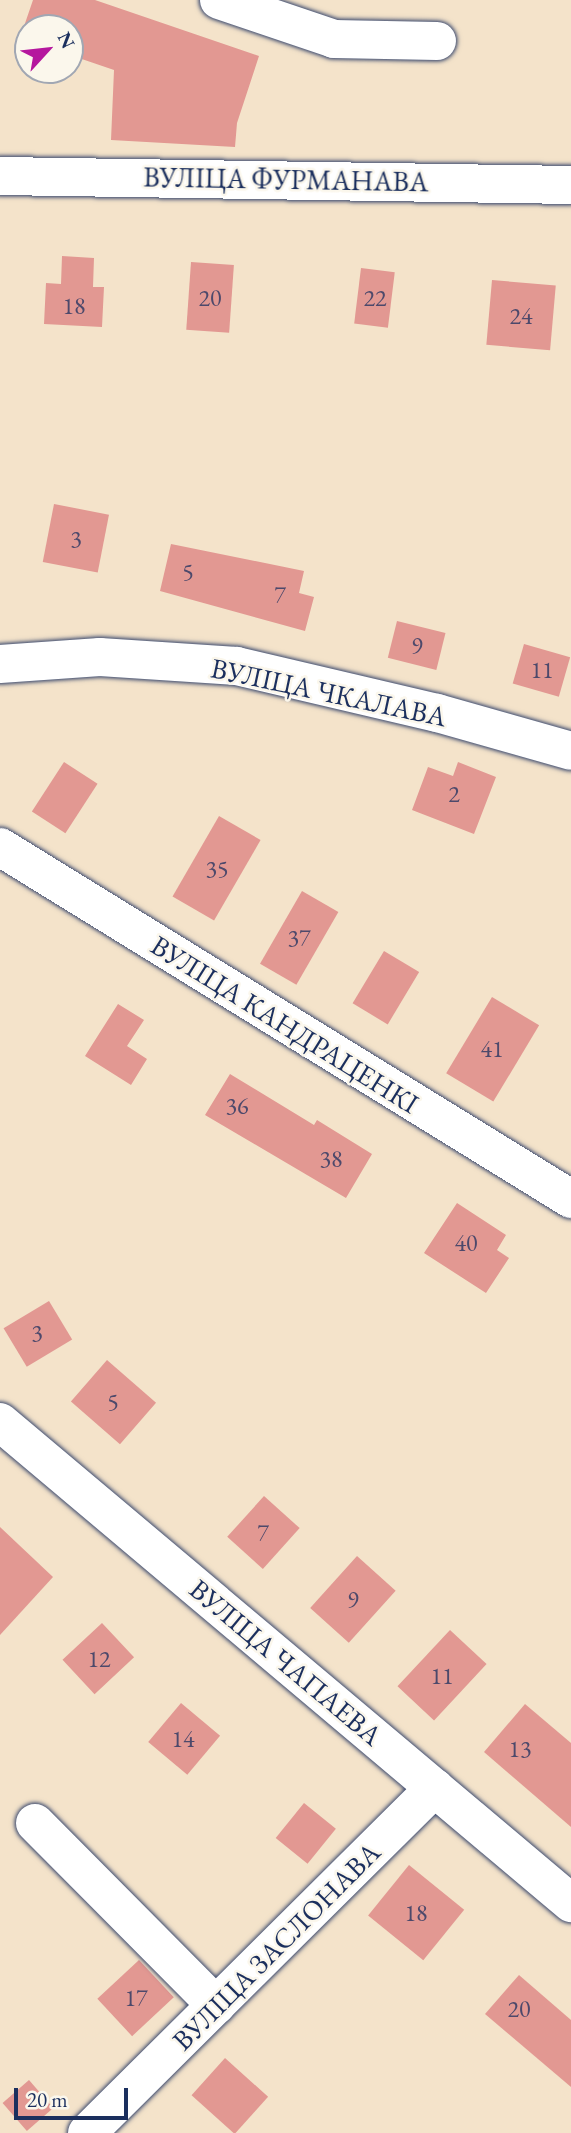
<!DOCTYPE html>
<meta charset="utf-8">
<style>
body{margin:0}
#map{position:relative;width:571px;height:2133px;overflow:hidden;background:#f4e3ca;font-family:"EB Garamond",serif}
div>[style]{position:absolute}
.building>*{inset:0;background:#e29892;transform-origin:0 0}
.roads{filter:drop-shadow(0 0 2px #3c4a6e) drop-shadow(0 0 2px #3c4a6e)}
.minor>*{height:38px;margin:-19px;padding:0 19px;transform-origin:19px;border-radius:19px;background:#fff}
span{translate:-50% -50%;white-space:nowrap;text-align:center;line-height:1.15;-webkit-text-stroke:5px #fbf7ec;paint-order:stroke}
.number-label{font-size:24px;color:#4d496b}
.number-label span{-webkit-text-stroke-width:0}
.street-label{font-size:28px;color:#1b2f5e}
.north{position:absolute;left:14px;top:14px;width:70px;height:70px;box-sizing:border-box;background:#fbf7ec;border:2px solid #a1a7b3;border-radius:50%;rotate:63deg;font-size:19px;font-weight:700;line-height:28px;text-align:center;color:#1b2f5e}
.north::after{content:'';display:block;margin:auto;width:24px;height:32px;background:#b5179e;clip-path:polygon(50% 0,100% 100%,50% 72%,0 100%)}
.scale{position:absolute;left:14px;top:2088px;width:114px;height:32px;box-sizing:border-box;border:4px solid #1b2f5e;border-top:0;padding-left:9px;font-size:21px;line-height:24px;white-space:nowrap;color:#1b2f5e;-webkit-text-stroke:5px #fbf7ec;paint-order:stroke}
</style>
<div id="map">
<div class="building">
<i style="clip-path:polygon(33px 0,95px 0,259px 56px,237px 123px,235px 147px,111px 140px,114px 70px,70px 55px,70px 28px,28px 28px,28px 41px,20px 38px)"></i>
<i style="clip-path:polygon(62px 256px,94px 258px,93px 287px,104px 287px,102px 327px,44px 324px,46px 283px,61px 284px)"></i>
<i style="left:191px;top:262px;width:43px;height:68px;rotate:4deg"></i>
<i style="left:361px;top:268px;width:34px;height:56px;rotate:7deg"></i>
<i style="left:492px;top:280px;width:64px;height:65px;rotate:5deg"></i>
<i style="left:54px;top:504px;width:56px;height:59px;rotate:11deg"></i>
<i style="clip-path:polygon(171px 544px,304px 571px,299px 593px,314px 597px,305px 631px,160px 591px)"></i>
<i style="left:397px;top:621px;width:50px;height:38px;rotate:14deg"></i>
<i style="left:524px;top:644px;width:48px;height:41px;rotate:16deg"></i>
<i style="left:64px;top:762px;width:40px;height:59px;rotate:33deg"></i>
<i style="clip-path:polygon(458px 762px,496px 777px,474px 834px,412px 810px,428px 767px,453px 776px)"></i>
<i style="left:219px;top:816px;width:48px;height:93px;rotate:30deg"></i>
<i style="left:302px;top:891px;width:42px;height:84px;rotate:30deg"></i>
<i style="left:384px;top:951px;width:41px;height:61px;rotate:31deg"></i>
<i style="left:492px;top:997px;width:55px;height:89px;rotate:31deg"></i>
<i style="clip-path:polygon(118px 1004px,144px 1020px,127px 1046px,147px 1059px,131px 1085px,85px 1056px)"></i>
<i style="clip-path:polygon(230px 1074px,314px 1125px,317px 1120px,372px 1154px,346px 1198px,205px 1115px)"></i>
<i style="clip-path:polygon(457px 1203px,506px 1235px,497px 1250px,509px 1258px,486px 1293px,424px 1253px)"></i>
<i style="left:49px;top:1301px;width:45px;height:53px;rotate:59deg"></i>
<i style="left:107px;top:1360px;width:65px;height:55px;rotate:41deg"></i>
<i style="left:264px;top:1496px;width:48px;height:55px;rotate:42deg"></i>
<i style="clip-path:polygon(0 1527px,53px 1577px,0 1635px)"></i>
<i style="left:357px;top:1556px;width:52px;height:70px;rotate:42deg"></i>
<i style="left:102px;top:1623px;width:47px;height:54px;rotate:47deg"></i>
<i style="left:450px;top:1630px;width:50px;height:77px;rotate:43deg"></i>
<i style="left:181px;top:1703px;width:51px;height:51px;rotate:40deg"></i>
<i style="clip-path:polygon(525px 1704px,571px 1743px,571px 1827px,484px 1752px)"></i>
<i style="left:304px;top:1803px;width:41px;height:45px;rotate:39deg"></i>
<i style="left:409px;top:1865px;width:71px;height:65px;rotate:39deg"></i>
<i style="left:139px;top:1960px;width:51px;height:57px;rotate:47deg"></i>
<i style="clip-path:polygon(519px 1975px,571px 2020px,571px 2087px,485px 2014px)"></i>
<i style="left:225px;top:2058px;width:58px;height:50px;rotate:42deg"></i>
<i style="left:29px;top:2080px;width:37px;height:35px;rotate:49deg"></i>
</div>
<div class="roads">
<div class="minor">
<i style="left:219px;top:0;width:121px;rotate:18.7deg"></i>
<i style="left:334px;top:39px;width:103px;rotate:1.1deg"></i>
<i style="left:0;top:176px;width:571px;rotate:0.9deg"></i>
<i style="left:0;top:664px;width:100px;rotate:-4deg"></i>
<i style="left:100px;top:657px;width:137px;rotate:3.8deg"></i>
<i style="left:237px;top:666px;width:205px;rotate:13.2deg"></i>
<i style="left:437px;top:713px;width:139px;rotate:15.8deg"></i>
<i style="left:0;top:847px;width:671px;rotate:31.65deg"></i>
<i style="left:0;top:1422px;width:747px;rotate:40.11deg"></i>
<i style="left:35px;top:1823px;width:257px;rotate:45.2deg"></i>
<i style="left:87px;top:2133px;width:490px;rotate:-44.8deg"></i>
</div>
</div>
<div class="number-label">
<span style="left:210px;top:298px">20</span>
<span style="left:375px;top:298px">22</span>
<span style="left:74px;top:306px">18</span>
<span style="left:521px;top:316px">24</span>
<span style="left:76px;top:539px">3</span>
<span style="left:188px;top:572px">5</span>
<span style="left:280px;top:595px">7</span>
<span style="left:417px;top:646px">9</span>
<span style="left:542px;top:670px">11</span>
<span style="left:454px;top:794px">2</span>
<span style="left:217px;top:869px">35</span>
<span style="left:299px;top:938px">37</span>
<span style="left:492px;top:1049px">41</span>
<span style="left:237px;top:1106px">36</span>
<span style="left:331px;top:1159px">38</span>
<span style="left:466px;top:1243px">40</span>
<span style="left:37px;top:1333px">3</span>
<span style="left:113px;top:1402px">5</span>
<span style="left:263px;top:1533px">7</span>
<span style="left:353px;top:1600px">9</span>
<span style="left:99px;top:1659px">12</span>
<span style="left:442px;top:1676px">11</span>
<span style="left:183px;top:1739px">14</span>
<span style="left:520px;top:1749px">13</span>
<span style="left:416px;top:1913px">18</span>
<span style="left:136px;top:1998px">17</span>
<span style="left:519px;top:2009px">20</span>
</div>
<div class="street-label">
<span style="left:286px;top:179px;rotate:1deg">ВУЛІЦА ФУРМАНАВА</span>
<span style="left:329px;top:692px;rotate:12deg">ВУЛІЦА ЧКАЛАВА</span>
<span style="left:285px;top:1024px;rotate:32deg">ВУЛІЦА КАНДРАЦЕНКІ</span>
<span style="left:286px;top:1662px;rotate:40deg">ВУЛІЦА ЧАПАЕВА</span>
<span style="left:276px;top:1946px;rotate:-45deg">ВУЛІЦА ЗАСЛОНАВА</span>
</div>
<div class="north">N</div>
<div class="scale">20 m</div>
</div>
